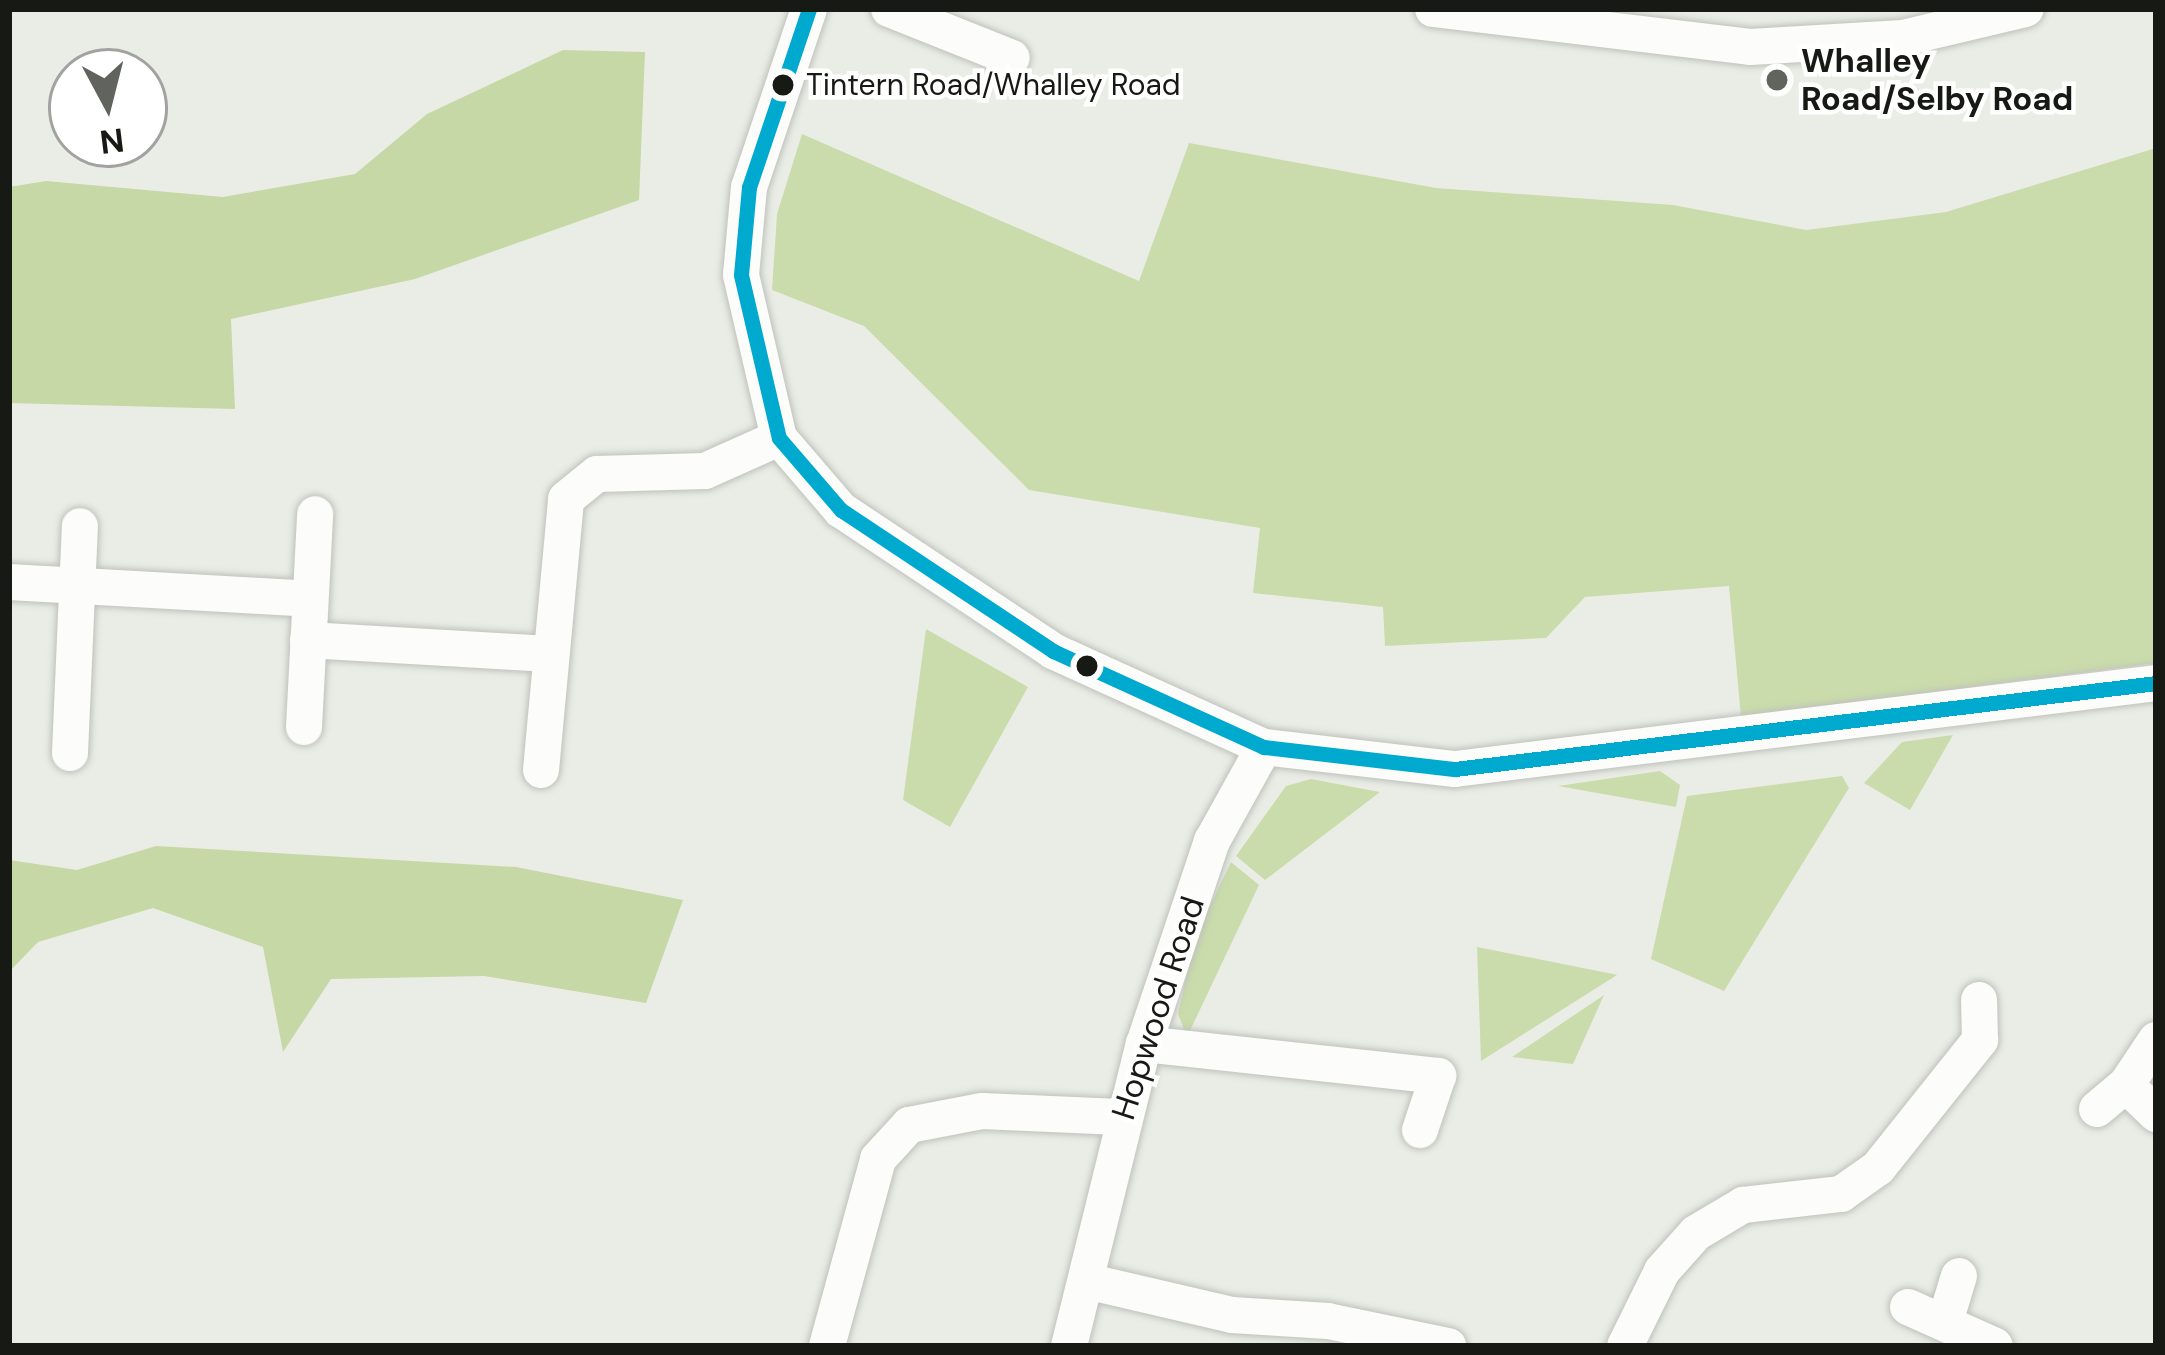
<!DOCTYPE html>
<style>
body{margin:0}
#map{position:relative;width:2165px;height:1355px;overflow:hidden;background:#eaede6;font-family:"DM Sans",sans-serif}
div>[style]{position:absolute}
.green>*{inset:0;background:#cadcab}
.forest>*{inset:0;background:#c5d8a5}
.roads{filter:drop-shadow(0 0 3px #bfc2bc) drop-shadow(0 0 3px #bfc2bc)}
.minor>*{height:36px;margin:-18px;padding:0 18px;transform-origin:18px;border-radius:18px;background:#fcfcfb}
.bus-1>*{height:15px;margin:-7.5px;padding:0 7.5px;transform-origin:7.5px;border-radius:7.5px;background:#00a9ce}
.dots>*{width:33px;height:33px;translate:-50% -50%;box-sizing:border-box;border:6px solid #fff;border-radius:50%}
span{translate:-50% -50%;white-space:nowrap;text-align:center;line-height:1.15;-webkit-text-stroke:9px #fff;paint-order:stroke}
.bus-label{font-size:30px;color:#171914}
.left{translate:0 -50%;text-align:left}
.poi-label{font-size:33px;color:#171914;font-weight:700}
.street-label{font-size:33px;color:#171914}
.frame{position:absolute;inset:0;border:12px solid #171914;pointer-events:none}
.north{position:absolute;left:48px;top:48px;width:120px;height:120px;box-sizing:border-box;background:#fff;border:3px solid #a2a3a1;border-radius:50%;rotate:173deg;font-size:33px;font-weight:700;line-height:48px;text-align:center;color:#171914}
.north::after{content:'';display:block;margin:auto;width:42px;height:54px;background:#61635e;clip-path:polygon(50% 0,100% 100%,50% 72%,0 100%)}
</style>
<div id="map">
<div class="green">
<i style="clip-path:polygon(802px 134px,1139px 281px,1189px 143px,1436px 188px,1673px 205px,1806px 230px,1946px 212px,2156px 148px,2156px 663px,1741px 717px,1729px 586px,1585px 597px,1546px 638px,1385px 646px,1383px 607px,1253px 593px,1260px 528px,1029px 490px,864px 326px,772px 290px,777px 214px)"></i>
<i style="clip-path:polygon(926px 629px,1028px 687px,950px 827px,903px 800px)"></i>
<i style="clip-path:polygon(1953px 735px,1910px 810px,1864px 783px,1902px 742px)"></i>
<i style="clip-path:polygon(1660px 771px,1680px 785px,1676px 807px,1558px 786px)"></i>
<i style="clip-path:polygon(1842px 776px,1849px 788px,1724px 991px,1651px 959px,1687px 796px)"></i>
<i style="clip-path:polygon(1311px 779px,1380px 792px,1265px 880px,1236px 856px,1286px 786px)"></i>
<i style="clip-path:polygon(1231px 862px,1259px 885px,1187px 1037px,1178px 1014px,1195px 937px)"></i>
<i style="clip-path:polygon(1477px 947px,1613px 974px,1617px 975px,1481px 1061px)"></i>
<i style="clip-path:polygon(1604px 995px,1573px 1064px,1512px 1057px)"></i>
</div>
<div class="forest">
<i style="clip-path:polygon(563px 50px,645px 52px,639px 200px,415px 279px,231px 319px,235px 409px,9px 403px,9px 187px,46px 181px,223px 197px,355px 174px,427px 114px)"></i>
<i style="clip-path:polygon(156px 846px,516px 867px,683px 900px,646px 1003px,484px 976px,331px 979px,283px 1052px,263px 947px,153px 908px,38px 942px,9px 972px,9px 860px,77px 870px)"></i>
</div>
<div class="roads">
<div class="minor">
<i style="left:809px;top:9px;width:188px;rotate:108.6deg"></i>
<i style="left:749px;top:187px;width:88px;rotate:95.2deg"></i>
<i style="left:741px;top:275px;width:167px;rotate:76.9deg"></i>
<i style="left:779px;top:438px;width:95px;rotate:49.3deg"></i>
<i style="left:841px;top:510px;width:255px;rotate:33.6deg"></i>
<i style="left:1053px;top:651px;width:232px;rotate:24.5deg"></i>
<i style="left:1264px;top:747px;width:192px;rotate:6.6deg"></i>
<i style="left:1455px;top:769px;width:706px;rotate:-6.99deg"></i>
<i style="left:889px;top:9px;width:132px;rotate:21.7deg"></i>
<i style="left:1433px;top:9px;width:319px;rotate:6.8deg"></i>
<i style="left:1750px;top:47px;width:153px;rotate:-3.4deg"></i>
<i style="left:1903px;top:38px;width:126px;rotate:-13.3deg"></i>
<i style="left:9px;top:582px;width:301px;rotate:3.2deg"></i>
<i style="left:308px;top:640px;width:241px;rotate:3.3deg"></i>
<i style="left:304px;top:727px;width:213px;rotate:-87deg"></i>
<i style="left:70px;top:753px;width:227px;rotate:-87.5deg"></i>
<i style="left:541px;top:770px;width:272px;rotate:-84.7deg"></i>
<i style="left:566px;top:499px;width:40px;rotate:-39deg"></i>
<i style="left:597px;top:474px;width:108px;rotate:-1.6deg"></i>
<i style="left:705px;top:471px;width:81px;rotate:-24deg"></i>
<i style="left:2156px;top:1040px;width:54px;rotate:123.7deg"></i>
<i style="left:2126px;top:1085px;width:42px;rotate:44deg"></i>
<i style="left:1144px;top:1044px;width:296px;rotate:6.2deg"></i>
<i style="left:1438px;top:1076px;width:57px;rotate:108.4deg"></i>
<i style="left:2097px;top:1109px;width:38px;rotate:-40deg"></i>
<i style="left:1086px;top:1281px;width:150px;rotate:13.1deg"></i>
<i style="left:1232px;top:1315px;width:96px;rotate:3.6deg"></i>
<i style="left:1328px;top:1321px;width:123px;rotate:11.8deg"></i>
<i style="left:1908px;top:1307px;width:95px;rotate:24.1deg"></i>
<i style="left:1945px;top:1322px;width:48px;rotate:-73.1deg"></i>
<i style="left:827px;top:1346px;width:194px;rotate:-74.7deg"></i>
<i style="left:878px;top:1159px;width:46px;rotate:-47.6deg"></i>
<i style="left:909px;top:1125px;width:74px;rotate:-10.9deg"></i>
<i style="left:982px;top:1111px;width:138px;rotate:2.5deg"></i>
<i style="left:1069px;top:1346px;width:311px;rotate:-76.1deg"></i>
<i style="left:1144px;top:1044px;width:214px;rotate:-71.5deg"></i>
<i style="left:1212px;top:841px;width:107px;rotate:-61deg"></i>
<i style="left:1625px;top:1346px;width:84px;rotate:-63.7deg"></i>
<i style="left:1662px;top:1271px;width:51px;rotate:-48.2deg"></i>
<i style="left:1696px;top:1233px;width:55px;rotate:-30.8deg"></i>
<i style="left:1743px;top:1205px;width:99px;rotate:-6.4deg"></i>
<i style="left:1841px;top:1194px;width:45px;rotate:-35.1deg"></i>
<i style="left:1878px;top:1168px;width:164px;rotate:-51.4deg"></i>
<i style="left:1980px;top:1040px;width:40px;rotate:-91.4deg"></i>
</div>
</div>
<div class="bus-1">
<i style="left:809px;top:9px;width:188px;rotate:108.6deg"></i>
<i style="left:749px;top:187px;width:88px;rotate:95.2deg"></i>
<i style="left:741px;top:275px;width:167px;rotate:76.9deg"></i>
<i style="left:779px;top:438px;width:95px;rotate:49.3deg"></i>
<i style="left:841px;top:510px;width:255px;rotate:33.6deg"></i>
<i style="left:1053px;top:651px;width:232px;rotate:24.5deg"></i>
<i style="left:1264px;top:747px;width:192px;rotate:6.6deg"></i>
<i style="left:1455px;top:769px;width:706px;rotate:-6.99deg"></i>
</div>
<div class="dots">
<i style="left:1777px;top:80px;background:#61635e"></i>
<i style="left:783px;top:85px;background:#171914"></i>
<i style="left:1087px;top:666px;background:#171914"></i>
</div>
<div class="bus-label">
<span class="left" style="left:806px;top:85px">Tintern Road/Whalley Road</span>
</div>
<div class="poi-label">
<span class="left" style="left:1801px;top:80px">Whalley<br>Road/Selby Road</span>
</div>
<div class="street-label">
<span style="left:1158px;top:1008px;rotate:-72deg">Hopwood Road</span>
</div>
<div class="frame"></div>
<div class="north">N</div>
</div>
